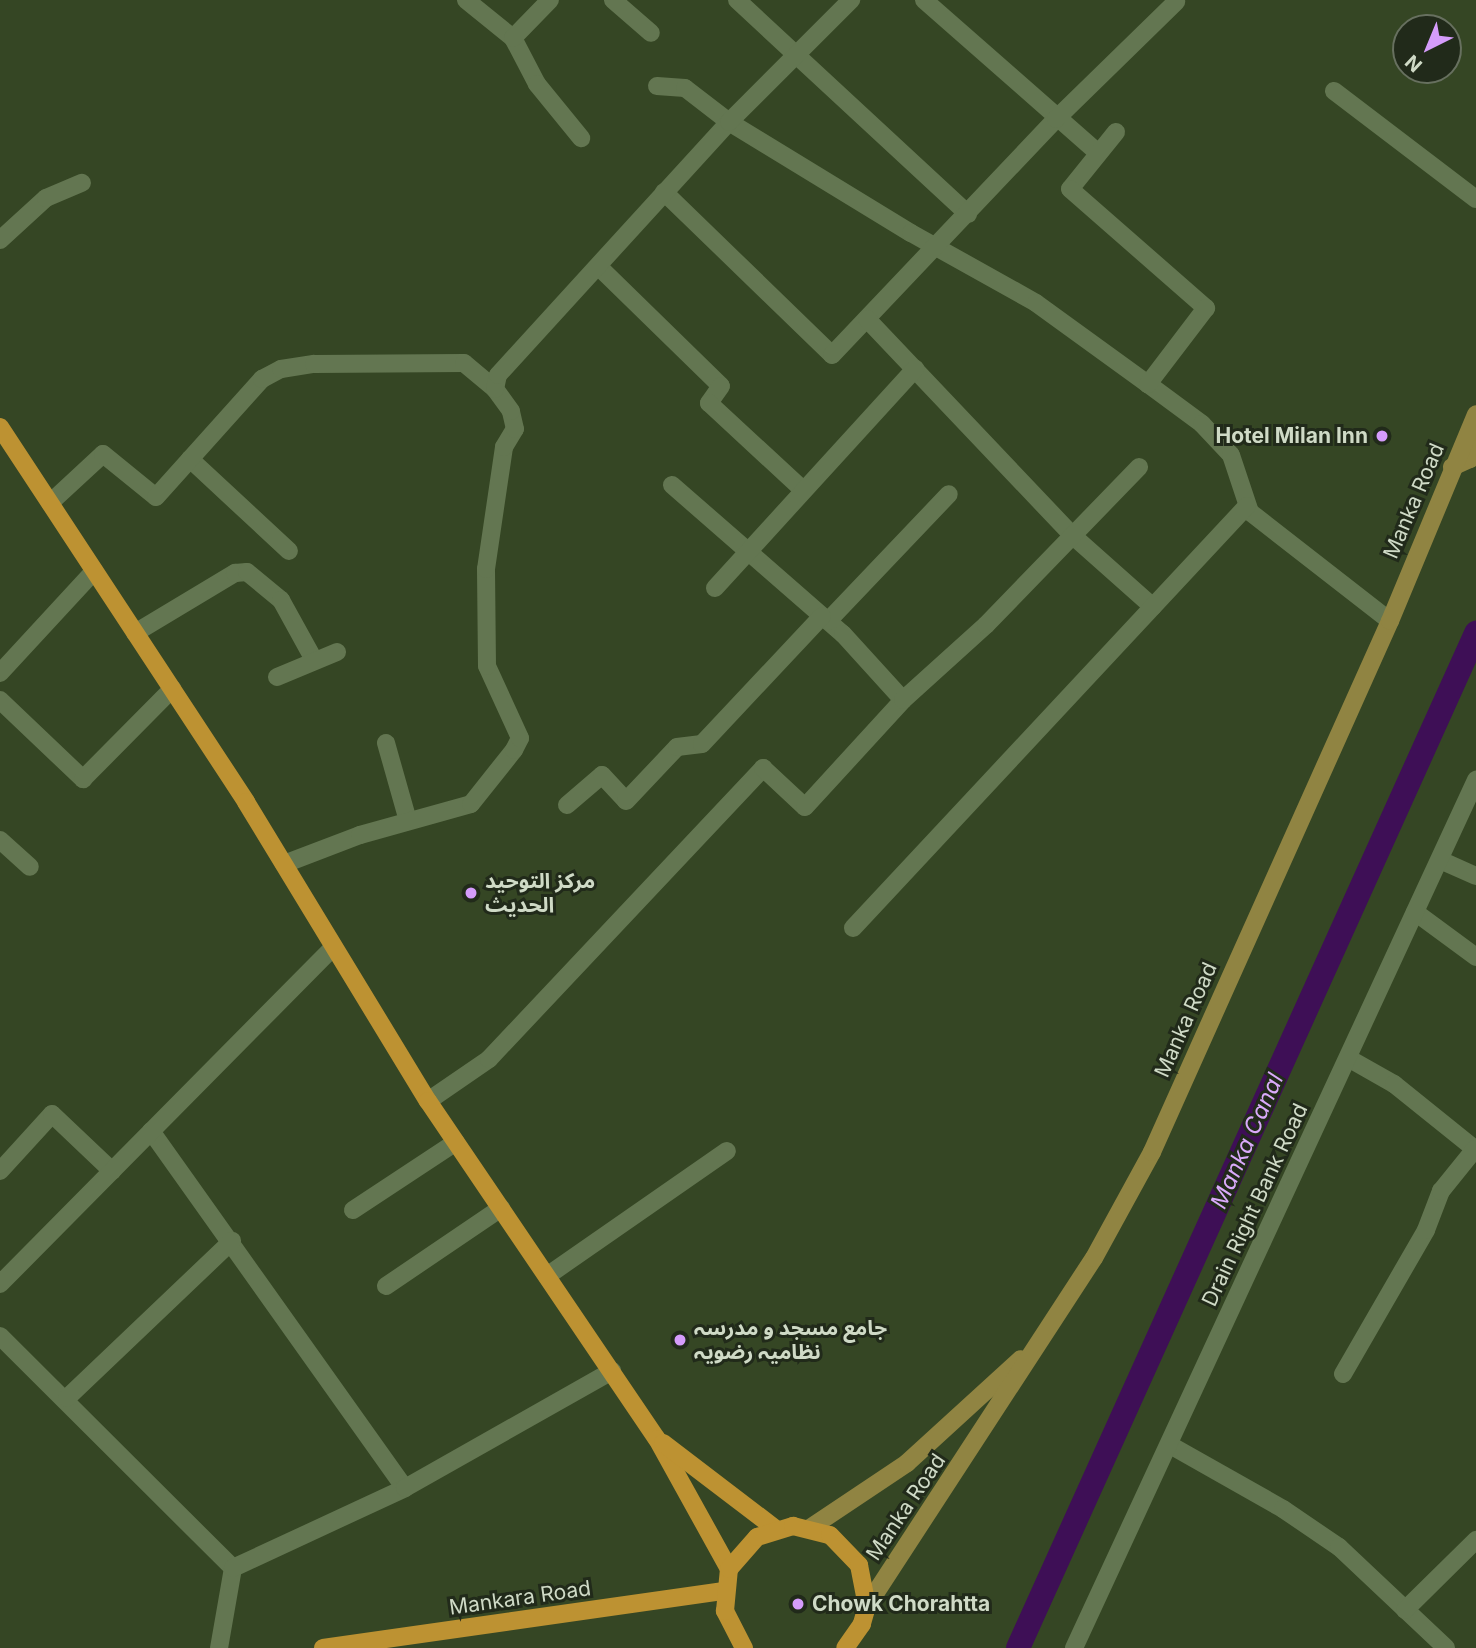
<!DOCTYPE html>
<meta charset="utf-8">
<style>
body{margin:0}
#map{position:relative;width:1476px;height:1648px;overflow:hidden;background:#354624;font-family:Inter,"Noto Sans Arabic",sans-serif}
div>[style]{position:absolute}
.canal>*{height:24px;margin:-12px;padding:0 12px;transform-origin:12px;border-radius:12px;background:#3e0f56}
.minor>*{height:18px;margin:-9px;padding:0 9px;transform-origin:9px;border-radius:9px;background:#637651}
.tertiary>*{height:18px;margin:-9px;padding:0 9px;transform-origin:9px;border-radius:9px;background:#637651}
.secondary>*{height:18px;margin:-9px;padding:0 9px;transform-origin:9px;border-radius:9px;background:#908442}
.primary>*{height:18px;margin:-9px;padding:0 9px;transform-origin:9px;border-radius:9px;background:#bd9232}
.dots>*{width:19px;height:19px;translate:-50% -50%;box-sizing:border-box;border:4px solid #212a1a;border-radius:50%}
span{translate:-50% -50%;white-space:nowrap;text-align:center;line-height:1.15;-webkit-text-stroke:6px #212a1a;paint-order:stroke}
.poi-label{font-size:21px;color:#cfdac6;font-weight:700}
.right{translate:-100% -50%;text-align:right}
.left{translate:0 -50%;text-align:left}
.street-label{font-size:21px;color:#cfdac6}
.water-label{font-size:23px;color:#daaafb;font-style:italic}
.north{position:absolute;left:1392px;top:14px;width:70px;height:70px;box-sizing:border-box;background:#212a1a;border:2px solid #67705f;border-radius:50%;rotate:223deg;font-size:19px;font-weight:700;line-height:28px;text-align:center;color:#cfdac6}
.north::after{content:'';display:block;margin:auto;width:24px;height:32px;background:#d59cfb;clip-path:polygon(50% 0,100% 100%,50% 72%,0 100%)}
</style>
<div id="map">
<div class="canal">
<i style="left:1018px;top:1648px;width:1114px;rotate:-65.71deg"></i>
</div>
<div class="minor">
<i style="left:466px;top:0;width:60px;rotate:39deg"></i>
<i style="left:513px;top:38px;width:52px;rotate:62.4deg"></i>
<i style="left:537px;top:84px;width:70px;rotate:50.8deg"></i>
<i style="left:613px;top:0;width:50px;rotate:41deg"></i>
<i style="left:737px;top:0;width:315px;rotate:42.8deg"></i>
<i style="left:924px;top:0;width:232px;rotate:41.3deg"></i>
<i style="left:513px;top:38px;width:53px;rotate:-45.8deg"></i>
<i style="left:657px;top:86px;width:28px;rotate:4deg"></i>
<i style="left:685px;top:88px;width:56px;rotate:37.7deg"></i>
<i style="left:729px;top:122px;width:213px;rotate:31.4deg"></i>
<i style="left:911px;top:233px;width:143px;rotate:29.2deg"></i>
<i style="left:1036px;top:303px;width:138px;rotate:35.9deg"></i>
<i style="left:1148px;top:384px;width:67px;rotate:36.5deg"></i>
<i style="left:1202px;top:424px;width:42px;rotate:46.9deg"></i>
<i style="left:1231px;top:455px;width:60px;rotate:71.6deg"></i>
<i style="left:1250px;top:512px;width:177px;rotate:37.9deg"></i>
<i style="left:1334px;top:91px;width:178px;rotate:37.3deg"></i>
<i style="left:1116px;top:132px;width:73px;rotate:128.9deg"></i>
<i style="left:1070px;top:189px;width:181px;rotate:41.2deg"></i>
<i style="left:1206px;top:308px;width:96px;rotate:127.3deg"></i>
<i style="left:664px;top:192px;width:234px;rotate:44.1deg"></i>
<i style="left:832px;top:355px;width:325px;rotate:-46.5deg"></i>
<i style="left:1056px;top:119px;width:168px;rotate:-44.3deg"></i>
<i style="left:0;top:240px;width:62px;rotate:-42.4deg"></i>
<i style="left:46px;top:198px;width:39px;rotate:-23deg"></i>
<i style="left:599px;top:267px;width:170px;rotate:44.3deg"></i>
<i style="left:721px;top:386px;width:21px;rotate:125deg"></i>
<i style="left:709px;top:403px;width:128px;rotate:42.8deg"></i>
<i style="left:867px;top:319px;width:298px;rotate:46.5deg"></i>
<i style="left:1072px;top:535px;width:108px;rotate:41.6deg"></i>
<i style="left:190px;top:459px;width:135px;rotate:42.9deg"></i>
<i style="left:672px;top:485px;width:227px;rotate:41.1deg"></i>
<i style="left:843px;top:634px;width:89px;rotate:47.7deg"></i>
<i style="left:50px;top:503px;width:72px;rotate:-42.8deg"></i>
<i style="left:103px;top:454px;width:68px;rotate:39.1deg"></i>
<i style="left:156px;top:497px;width:159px;rotate:-48.1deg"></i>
<i style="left:262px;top:379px;width:21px;rotate:-28deg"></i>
<i style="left:281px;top:369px;width:33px;rotate:-9deg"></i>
<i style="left:314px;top:364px;width:150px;rotate:-0.4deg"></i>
<i style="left:464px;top:363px;width:40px;rotate:40deg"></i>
<i style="left:715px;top:588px;width:297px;rotate:-47.6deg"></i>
<i style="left:828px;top:621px;width:175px;rotate:-46.4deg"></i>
<i style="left:135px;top:633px;width:117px;rotate:-31deg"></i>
<i style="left:235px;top:573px;width:12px;rotate:-5deg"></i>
<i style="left:247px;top:572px;width:44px;rotate:39.5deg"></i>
<i style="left:281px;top:600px;width:66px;rotate:61.1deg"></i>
<i style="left:0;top:673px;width:139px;rotate:-47.3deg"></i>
<i style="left:277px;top:677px;width:65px;rotate:-22.6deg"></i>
<i style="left:0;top:700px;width:115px;rotate:43.6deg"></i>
<i style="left:83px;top:779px;width:127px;rotate:-45.3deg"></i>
<i style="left:386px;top:743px;width:81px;rotate:74.2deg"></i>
<i style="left:567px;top:805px;width:46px;rotate:-40.6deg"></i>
<i style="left:602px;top:775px;width:35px;rotate:47deg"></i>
<i style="left:626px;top:801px;width:74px;rotate:-46.6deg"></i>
<i style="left:677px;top:747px;width:25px;rotate:-7deg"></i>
<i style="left:702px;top:744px;width:175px;rotate:-46.8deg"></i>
<i style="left:0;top:840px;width:40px;rotate:42deg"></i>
<i style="left:1440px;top:860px;width:39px;rotate:24deg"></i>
<i style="left:284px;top:864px;width:81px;rotate:-20.9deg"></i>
<i style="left:360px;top:835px;width:115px;rotate:-15.6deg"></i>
<i style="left:471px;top:804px;width:69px;rotate:-51.5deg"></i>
<i style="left:514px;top:750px;width:13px;rotate:-63deg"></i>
<i style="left:520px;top:738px;width:79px;rotate:-114.6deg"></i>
<i style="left:487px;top:666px;width:97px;rotate:-90.6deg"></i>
<i style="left:486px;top:569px;width:123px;rotate:-81.6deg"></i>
<i style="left:504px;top:447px;width:21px;rotate:-59deg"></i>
<i style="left:515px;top:429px;width:18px;rotate:-103deg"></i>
<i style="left:511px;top:411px;width:27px;rotate:-126deg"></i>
<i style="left:495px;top:389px;width:14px;rotate:-78deg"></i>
<i style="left:498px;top:375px;width:343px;rotate:-47.6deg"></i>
<i style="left:729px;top:122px;width:173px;rotate:-45deg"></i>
<i style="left:1415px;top:912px;width:76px;rotate:36.4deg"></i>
<i style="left:853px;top:928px;width:577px;rotate:-46.97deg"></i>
<i style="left:1348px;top:1058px;width:53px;rotate:29.5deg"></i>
<i style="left:1394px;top:1084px;width:105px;rotate:38.8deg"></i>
<i style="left:428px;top:1101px;width:74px;rotate:-34.5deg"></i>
<i style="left:489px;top:1059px;width:400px;rotate:-46.7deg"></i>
<i style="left:763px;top:768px;width:57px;rotate:42.9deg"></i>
<i style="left:805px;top:807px;width:145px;rotate:-47.5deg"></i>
<i style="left:903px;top:700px;width:112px;rotate:-42.1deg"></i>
<i style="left:986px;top:625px;width:220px;rotate:-45.9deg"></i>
<i style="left:151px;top:1131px;width:438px;rotate:54.6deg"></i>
<i style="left:0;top:1171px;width:77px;rotate:-47.6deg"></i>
<i style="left:52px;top:1114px;width:83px;rotate:43.5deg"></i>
<i style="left:353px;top:1210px;width:123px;rotate:-33.4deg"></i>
<i style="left:547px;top:1276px;width:219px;rotate:-34.8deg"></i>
<i style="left:0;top:1284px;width:472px;rotate:-45.3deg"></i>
<i style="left:386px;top:1286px;width:139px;rotate:-34.1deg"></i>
<i style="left:0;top:1336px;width:329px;rotate:44.9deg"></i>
<i style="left:233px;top:1568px;width:81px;rotate:99.9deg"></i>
<i style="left:1343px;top:1374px;width:166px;rotate:-60deg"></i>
<i style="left:1426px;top:1230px;width:42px;rotate:-69deg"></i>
<i style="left:1441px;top:1191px;width:54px;rotate:-51deg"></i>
<i style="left:67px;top:1398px;width:228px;rotate:-43.6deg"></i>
<i style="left:1170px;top:1445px;width:130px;rotate:29.5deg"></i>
<i style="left:1283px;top:1509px;width:68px;rotate:34.2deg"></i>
<i style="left:1339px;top:1547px;width:147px;rotate:43.3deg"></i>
<i style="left:233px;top:1568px;width:190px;rotate:-24.9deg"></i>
<i style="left:405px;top:1488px;width:238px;rotate:-29.5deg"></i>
<i style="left:1405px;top:1610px;width:100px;rotate:-44.6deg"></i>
</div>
<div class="tertiary">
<i style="left:1074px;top:1648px;width:957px;rotate:-65.15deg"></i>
</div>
<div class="secondary">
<i style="left:1452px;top:467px;width:20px;rotate:-24deg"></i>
<i style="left:1470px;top:459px;width:14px;rotate:-65deg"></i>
<i style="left:810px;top:1528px;width:117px;rotate:-33.8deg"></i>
<i style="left:907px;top:1463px;width:154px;rotate:-42.4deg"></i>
<i style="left:867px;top:1606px;width:415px;rotate:-56.9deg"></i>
<i style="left:1094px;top:1258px;width:121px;rotate:-61.3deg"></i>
<i style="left:1152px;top:1152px;width:582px;rotate:-65.86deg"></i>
<i style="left:1390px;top:621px;width:224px;rotate:-67.4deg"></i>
</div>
<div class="primary">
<i style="left:0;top:427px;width:448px;rotate:56.7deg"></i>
<i style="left:246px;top:802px;width:350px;rotate:58.7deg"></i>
<i style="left:428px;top:1101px;width:408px;rotate:55.9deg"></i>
<i style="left:657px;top:1439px;width:149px;rotate:61deg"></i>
<i style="left:663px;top:1443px;width:142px;rotate:37.3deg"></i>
<i style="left:323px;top:1648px;width:405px;rotate:-8.1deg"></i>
<i style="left:744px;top:1648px;width:42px;rotate:-117.2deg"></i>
<i style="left:725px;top:1611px;width:42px;rotate:-84.6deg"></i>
<i style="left:729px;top:1569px;width:43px;rotate:-48.8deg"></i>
<i style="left:757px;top:1537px;width:38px;rotate:-17deg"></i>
<i style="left:793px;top:1526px;width:38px;rotate:14deg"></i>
<i style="left:830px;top:1535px;width:42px;rotate:46deg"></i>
<i style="left:859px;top:1565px;width:42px;rotate:79deg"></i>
<i style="left:867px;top:1606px;width:19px;rotate:106deg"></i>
<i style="left:862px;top:1624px;width:29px;rotate:125deg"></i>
</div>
<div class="dots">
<i style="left:1382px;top:436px;background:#d59cfb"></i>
<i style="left:471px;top:893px;background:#d59cfb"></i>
<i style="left:680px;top:1340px;background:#d59cfb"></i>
<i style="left:798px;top:1604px;background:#d59cfb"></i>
</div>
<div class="poi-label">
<span class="right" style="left:1368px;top:436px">Hotel Milan Inn</span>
<span class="left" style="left:485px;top:893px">مرکز التوحید<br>الحدیث</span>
<span class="left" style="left:694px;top:1340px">جامع مسجد و مدرسہ<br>نظامیہ رضویہ</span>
<span class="left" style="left:812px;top:1604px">Chowk Chorahtta</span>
</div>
<div class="street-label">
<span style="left:1414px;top:501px;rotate:-67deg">Manka Road</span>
<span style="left:1186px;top:1020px;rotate:-66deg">Manka Road</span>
<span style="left:1255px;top:1205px;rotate:-65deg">Drain Right Bank Road</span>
<span style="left:906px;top:1507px;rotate:-56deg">Manka Road</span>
<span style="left:520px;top:1598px;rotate:-8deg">Mankara Road</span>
</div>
<div class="water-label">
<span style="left:1247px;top:1141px;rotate:-66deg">Manka Canal</span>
</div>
<div class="north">N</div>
</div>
